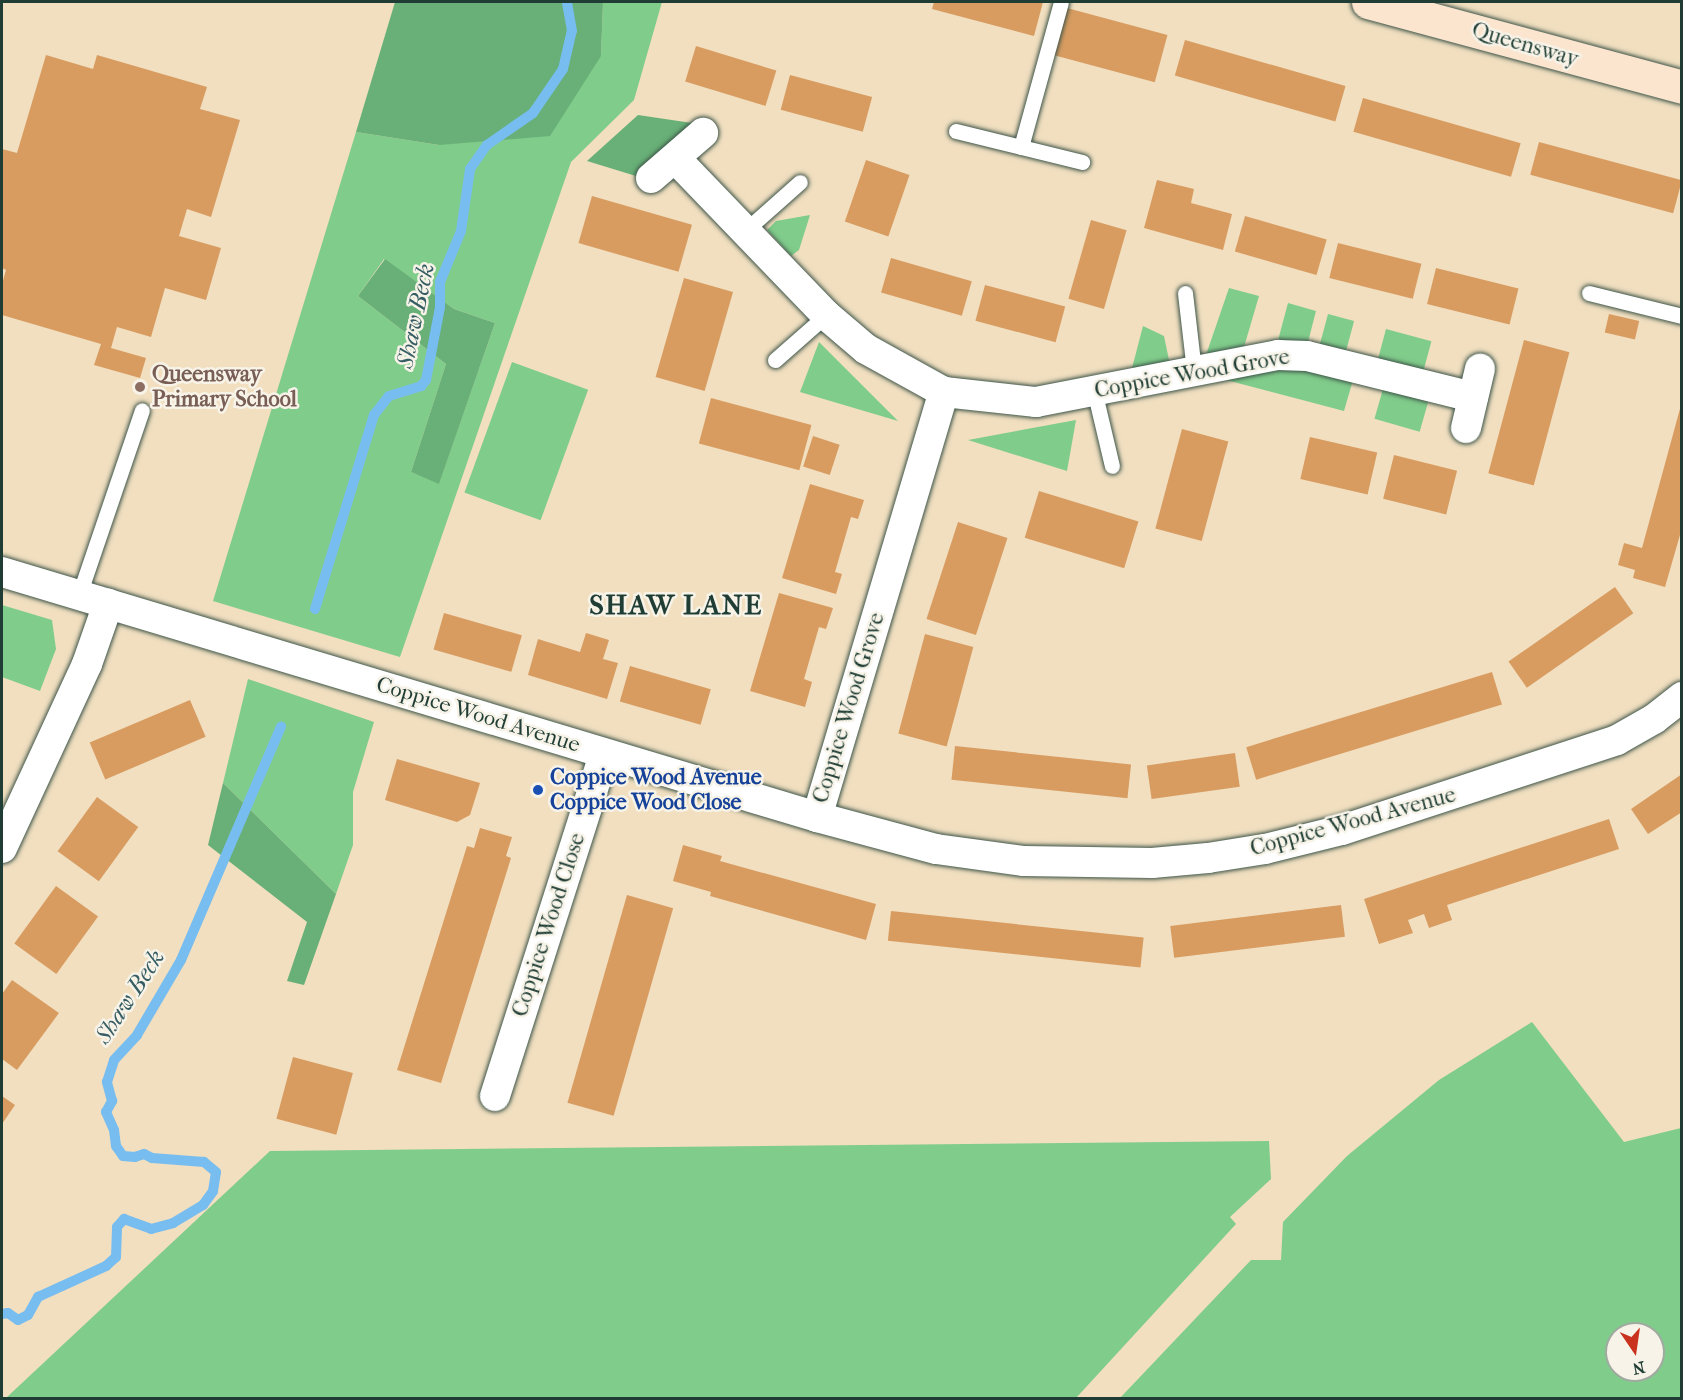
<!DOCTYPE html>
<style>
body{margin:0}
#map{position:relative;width:1683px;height:1400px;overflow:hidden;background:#f1dfc0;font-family:"IM FELL French Canon",serif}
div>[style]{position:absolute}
.green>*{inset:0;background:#80cc8b;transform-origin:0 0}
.forest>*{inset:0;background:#68b077}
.stream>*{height:10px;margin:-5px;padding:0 5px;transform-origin:5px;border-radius:5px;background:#78bdef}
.building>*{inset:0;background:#d89c61;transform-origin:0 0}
.roads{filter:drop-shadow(0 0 2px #3e5549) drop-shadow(0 0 2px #3e5549)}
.lane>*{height:15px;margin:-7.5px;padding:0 7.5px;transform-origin:7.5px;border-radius:7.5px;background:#fff}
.street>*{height:30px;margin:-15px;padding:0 15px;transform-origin:15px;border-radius:15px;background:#fff}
.secondary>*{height:33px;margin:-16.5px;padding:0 16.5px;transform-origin:16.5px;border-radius:16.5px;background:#fbe5cf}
.dots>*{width:16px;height:16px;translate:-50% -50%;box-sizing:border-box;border:3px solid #f7f3e8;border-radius:50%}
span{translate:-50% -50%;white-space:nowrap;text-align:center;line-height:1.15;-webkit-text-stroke:5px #f7f3e8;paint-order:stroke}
.street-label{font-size:22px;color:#1f3d34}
.education-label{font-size:22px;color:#785e54;font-weight:700}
.left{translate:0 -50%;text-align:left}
.transit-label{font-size:22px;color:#164399;font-weight:700}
.water-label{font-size:24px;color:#355d63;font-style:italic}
.district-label{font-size:28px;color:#1f3d34;font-weight:700;letter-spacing:1.5px}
.frame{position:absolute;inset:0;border:3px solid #1f3d34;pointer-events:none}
.north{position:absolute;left:1605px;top:1322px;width:60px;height:60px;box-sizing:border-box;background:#f7f3e8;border:2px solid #a1aaa0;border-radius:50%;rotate:167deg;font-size:16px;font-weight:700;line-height:24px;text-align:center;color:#1f3d34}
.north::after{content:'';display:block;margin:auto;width:21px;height:27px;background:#c8321e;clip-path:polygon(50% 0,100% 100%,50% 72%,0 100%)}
</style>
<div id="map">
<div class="green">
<i style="clip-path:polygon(evenodd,603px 2px,662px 2px,634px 100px,571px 162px,400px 657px,213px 601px,356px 132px,439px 145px,601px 56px,603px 2px,384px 259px,454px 309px,495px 323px,439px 483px,411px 472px,446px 364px,358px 296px,384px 259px)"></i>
<i style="clip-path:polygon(810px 215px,799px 250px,791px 256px,767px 230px,776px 221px)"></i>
<i style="clip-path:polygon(1229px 288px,1259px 296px,1244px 347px,1206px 355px)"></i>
<i style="clip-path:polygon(1288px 303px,1316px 311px,1308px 342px,1277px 344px)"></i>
<i style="left:1328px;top:314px;width:27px;height:35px;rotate:15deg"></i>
<i style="clip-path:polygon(1143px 326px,1164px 336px,1170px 365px,1131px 372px)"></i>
<i style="left:1386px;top:329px;width:47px;height:33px;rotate:15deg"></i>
<i style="clip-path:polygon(819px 342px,898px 421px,800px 392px)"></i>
<i style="left:512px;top:362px;width:81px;height:139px;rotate:20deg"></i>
<i style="clip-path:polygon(1290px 369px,1310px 370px,1353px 380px,1344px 411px,1226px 380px,1266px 371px)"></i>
<i style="left:1383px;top:389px;width:47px;height:31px;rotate:16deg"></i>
<i style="clip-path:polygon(1076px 420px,1067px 471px,968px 440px)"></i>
<i style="clip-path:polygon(2px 605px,52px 620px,56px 649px,40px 691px,2px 677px)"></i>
<i style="clip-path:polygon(248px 679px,374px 722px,353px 792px,353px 845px,336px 894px,223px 783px)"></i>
<i style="clip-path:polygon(evenodd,1532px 1022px,1624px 1142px,1681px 1128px,1681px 1398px,1120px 1398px,1251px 1260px,1281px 1260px,1283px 1222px,1347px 1156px,1439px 1080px,1532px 1022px,1617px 1334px,1653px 1334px,1653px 1370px,1617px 1370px,1617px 1334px)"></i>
<i style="clip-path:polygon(1269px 1141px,1271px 1179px,1230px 1217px,1236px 1224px,1076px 1398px,6px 1398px,270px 1151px)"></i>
</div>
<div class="forest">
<i style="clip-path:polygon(395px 2px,603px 2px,601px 56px,550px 136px,439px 145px,356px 132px)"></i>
<i style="clip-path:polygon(638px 115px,692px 123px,636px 176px,587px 161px)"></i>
<i style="clip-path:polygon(385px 259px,454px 309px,495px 323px,439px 484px,411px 472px,446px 364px,358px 296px)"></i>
<i style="clip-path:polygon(223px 783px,336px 894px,304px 985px,287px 981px,307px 922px,208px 845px)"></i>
</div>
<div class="stream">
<i style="left:315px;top:609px;width:203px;rotate:-73.1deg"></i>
<i style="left:374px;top:415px;width:24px;rotate:-52deg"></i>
<i style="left:389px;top:396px;width:34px;rotate:-17deg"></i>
<i style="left:421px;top:386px;width:8px;rotate:-50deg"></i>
<i style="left:426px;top:380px;width:74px;rotate:-79.1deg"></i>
<i style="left:440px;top:307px;width:25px;rotate:-90deg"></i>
<i style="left:440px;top:282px;width:55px;rotate:-67.6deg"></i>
<i style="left:461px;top:231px;width:63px;rotate:-81.7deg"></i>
<i style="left:470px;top:169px;width:29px;rotate:-55deg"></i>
<i style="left:487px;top:145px;width:56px;rotate:-34.8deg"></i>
<i style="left:533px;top:113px;width:53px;rotate:-55.7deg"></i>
<i style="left:563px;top:69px;width:39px;rotate:-77deg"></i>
<i style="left:572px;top:31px;width:29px;rotate:-100deg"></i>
<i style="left:2px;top:1314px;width:6px;rotate:-9deg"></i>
<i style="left:8px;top:1313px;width:12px;rotate:35deg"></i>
<i style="left:18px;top:1320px;width:11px;rotate:-27deg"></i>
<i style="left:28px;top:1315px;width:21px;rotate:-61deg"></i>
<i style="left:38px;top:1297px;width:75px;rotate:-24.5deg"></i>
<i style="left:106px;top:1266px;width:13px;rotate:-42deg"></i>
<i style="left:116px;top:1257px;width:30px;rotate:-88deg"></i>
<i style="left:117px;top:1227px;width:11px;rotate:-49deg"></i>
<i style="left:124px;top:1219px;width:29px;rotate:20deg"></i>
<i style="left:151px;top:1229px;width:23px;rotate:-15deg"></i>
<i style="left:173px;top:1223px;width:35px;rotate:-31deg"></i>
<i style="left:203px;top:1205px;width:17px;rotate:-54deg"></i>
<i style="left:213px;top:1191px;width:19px;rotate:-81deg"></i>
<i style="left:216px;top:1172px;width:16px;rotate:-140deg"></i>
<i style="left:204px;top:1162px;width:52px;rotate:-175.6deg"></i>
<i style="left:152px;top:1158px;width:9px;rotate:-153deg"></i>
<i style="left:144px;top:1154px;width:9px;rotate:162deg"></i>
<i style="left:135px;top:1157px;width:12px;rotate:-175deg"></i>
<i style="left:123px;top:1156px;width:12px;rotate:-125deg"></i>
<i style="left:116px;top:1146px;width:16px;rotate:-97deg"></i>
<i style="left:114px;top:1130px;width:20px;rotate:-114deg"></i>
<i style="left:106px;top:1112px;width:13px;rotate:-61deg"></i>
<i style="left:112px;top:1101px;width:20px;rotate:-105deg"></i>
<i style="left:107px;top:1082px;width:23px;rotate:-72deg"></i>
<i style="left:114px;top:1060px;width:34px;rotate:-47deg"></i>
<i style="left:137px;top:1035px;width:87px;rotate:-59.6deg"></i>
<i style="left:181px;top:960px;width:254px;rotate:-66.8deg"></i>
</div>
<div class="building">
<i style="clip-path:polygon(934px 2px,1043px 2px,1034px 36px,932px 9px)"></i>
<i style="left:1067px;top:8px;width:104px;height:49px;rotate:15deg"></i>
<i style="left:1185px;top:40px;width:167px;height:37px;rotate:16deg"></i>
<i style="left:696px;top:46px;width:84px;height:37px;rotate:17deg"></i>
<i style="clip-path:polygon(46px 55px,93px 69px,97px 55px,207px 87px,200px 109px,240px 120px,211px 217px,187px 209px,179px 236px,221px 248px,206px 300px,165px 288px,151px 337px,117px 327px,111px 348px,146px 358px,140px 378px,94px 365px,101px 344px,2px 315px,2px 284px,6px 270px,2px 268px,2px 149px,17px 153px)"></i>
<i style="left:790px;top:75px;width:85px;height:36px;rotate:15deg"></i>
<i style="left:1363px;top:98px;width:164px;height:35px;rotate:16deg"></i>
<i style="left:1539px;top:142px;width:148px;height:34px;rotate:15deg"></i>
<i style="left:866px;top:160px;width:46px;height:65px;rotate:19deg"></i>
<i style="clip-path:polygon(1157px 180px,1194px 189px,1191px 203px,1232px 214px,1223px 250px,1144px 228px)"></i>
<i style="left:592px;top:196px;width:104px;height:49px;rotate:16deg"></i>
<i style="left:1245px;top:216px;width:85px;height:37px;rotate:16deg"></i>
<i style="left:1091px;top:220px;width:37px;height:82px;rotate:16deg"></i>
<i style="left:1338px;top:243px;width:86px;height:36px;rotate:14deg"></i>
<i style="left:891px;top:258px;width:84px;height:36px;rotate:16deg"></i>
<i style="left:1436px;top:268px;width:85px;height:37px;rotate:14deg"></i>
<i style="left:684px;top:278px;width:51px;height:103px;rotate:16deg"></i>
<i style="left:985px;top:285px;width:83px;height:37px;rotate:15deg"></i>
<i style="left:1609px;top:314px;width:31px;height:19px;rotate:13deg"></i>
<i style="left:1524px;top:340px;width:47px;height:138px;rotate:15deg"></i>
<i style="left:711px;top:398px;width:104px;height:47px;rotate:15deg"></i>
<i style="clip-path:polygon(1681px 405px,1682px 528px,1665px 587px,1633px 578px,1635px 570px,1618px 565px,1624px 543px,1642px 548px)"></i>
<i style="left:1182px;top:429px;width:48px;height:103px;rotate:15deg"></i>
<i style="left:813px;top:436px;width:28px;height:32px;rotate:18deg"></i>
<i style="left:1310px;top:437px;width:69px;height:43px;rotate:13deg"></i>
<i style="left:1394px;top:455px;width:65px;height:45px;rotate:14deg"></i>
<i style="clip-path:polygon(810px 484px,864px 500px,858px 519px,851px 517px,835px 572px,842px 574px,836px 594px,782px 578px)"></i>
<i style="left:1039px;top:491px;width:104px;height:49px;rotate:17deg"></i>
<i style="left:958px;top:522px;width:52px;height:102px;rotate:18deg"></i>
<i style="left:1615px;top:587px;width:32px;height:130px;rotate:55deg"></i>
<i style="clip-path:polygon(779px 593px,833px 608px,826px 629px,819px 627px,804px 679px,812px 682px,805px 707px,750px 691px)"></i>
<i style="left:444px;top:613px;width:81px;height:38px;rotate:16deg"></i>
<i style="clip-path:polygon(586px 633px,609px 640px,603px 659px,618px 663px,607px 699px,528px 675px,538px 639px,580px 652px)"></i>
<i style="left:925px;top:634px;width:50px;height:103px;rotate:15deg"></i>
<i style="left:630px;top:666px;width:84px;height:37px;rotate:16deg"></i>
<i style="left:1492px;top:672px;width:34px;height:257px;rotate:73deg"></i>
<i style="left:190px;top:700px;width:40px;height:109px;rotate:67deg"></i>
<i style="left:955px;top:746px;width:177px;height:34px;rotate:6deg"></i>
<i style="left:1235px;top:753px;width:34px;height:89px;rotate:82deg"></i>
<i style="clip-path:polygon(397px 759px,480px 783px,470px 815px,457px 822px,385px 800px)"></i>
<i style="clip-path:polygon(1682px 774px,1682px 812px,1648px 834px,1631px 809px)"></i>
<i style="left:97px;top:797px;width:51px;height:67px;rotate:36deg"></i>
<i style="clip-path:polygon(1609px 819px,1619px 849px,1447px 905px,1452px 920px,1429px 928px,1424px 914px,1408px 920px,1413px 933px,1379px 944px,1364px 899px)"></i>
<i style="clip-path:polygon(480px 828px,512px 837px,506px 856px,511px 858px,441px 1083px,397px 1070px,467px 846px,474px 848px)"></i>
<i style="clip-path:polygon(683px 845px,722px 856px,720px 861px,876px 904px,866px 940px,710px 896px,711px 892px,673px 881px)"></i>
<i style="left:56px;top:886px;width:52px;height:71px;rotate:36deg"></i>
<i style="left:627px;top:895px;width:48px;height:216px;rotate:16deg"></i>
<i style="left:1341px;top:905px;width:32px;height:172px;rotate:83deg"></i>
<i style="left:891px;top:911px;width:254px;height:30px;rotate:6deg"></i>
<i style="clip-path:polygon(12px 980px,59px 1013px,17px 1070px,2px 1059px,2px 994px)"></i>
<i style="left:293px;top:1057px;width:62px;height:64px;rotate:15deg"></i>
<i style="clip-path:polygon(2px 1096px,15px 1105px,2px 1124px)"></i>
</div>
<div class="roads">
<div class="lane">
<i style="left:956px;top:131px;width:130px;rotate:13.8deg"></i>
<i style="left:1021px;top:147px;width:150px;rotate:-74.6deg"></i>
<i style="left:746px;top:230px;width:72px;rotate:-41.6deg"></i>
<i style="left:1185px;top:293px;width:79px;rotate:83.4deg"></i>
<i style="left:1589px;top:293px;width:96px;rotate:13.9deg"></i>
<i style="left:775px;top:360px;width:68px;rotate:-41.4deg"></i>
<i style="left:1094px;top:390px;width:78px;rotate:76.7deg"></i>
<i style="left:79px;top:595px;width:195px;rotate:-71.2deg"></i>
</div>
<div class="street">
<i style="left:675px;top:158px;width:218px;rotate:46.1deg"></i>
<i style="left:826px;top:315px;width:52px;rotate:40.4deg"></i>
<i style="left:866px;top:349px;width:89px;rotate:28.9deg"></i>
<i style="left:944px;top:392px;width:93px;rotate:6.2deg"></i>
<i style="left:1036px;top:402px;width:247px;rotate:-11deg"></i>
<i style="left:1278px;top:355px;width:29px;rotate:2deg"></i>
<i style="left:1307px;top:356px;width:171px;rotate:13.9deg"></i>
<i style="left:651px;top:178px;width:69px;rotate:-40.9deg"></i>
<i style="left:1466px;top:428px;width:61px;rotate:-76.7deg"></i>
<i style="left:2px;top:572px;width:851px;rotate:16.73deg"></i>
<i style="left:817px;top:817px;width:123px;rotate:15.1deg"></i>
<i style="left:936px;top:849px;width:89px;rotate:7.8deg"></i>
<i style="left:1024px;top:861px;width:128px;rotate:0.9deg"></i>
<i style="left:1152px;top:863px;width:56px;rotate:-5.1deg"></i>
<i style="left:1208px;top:858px;width:58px;rotate:-9deg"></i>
<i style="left:1265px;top:849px;width:79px;rotate:-13.9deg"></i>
<i style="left:1342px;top:830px;width:289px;rotate:-18.1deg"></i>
<i style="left:1617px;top:740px;width:43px;rotate:-29.6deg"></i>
<i style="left:1654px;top:719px;width:36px;rotate:-38deg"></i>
<i style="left:817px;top:817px;width:444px;rotate:-73.4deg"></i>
<i style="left:2px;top:848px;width:203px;rotate:-65.2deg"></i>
<i style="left:87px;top:664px;width:64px;rotate:-70.7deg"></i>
<i style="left:495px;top:1096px;width:359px;rotate:-72.3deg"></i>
</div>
<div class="secondary">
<i style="left:1368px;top:2px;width:325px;rotate:15.1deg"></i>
</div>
</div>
<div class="dots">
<i style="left:140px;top:387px;background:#8d6e63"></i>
<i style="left:538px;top:790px;background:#1a4fb4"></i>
</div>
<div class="street-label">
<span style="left:1525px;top:45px;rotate:16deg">Queensway</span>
<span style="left:1192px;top:374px;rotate:-10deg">Coppice Wood Grove</span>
<span style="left:849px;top:708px;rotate:-73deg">Coppice Wood Grove</span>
<span style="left:478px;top:715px;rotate:17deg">Coppice Wood Avenue</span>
<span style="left:1353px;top:822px;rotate:-15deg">Coppice Wood Avenue</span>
<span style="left:549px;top:925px;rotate:-72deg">Coppice Wood Close</span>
</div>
<div class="education-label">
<span class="left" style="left:152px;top:387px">Queensway<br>Primary School</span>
</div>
<div class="transit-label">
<span class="left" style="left:550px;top:790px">Coppice Wood Avenue<br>Coppice Wood Close</span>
</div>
<div class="water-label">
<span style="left:416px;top:316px;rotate:-78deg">Shaw Beck</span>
<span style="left:130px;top:997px;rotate:-57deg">Shaw Beck</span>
</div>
<div class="district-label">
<span style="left:676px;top:605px">SHAW LANE</span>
</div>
<div class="frame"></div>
<div class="north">N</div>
</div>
